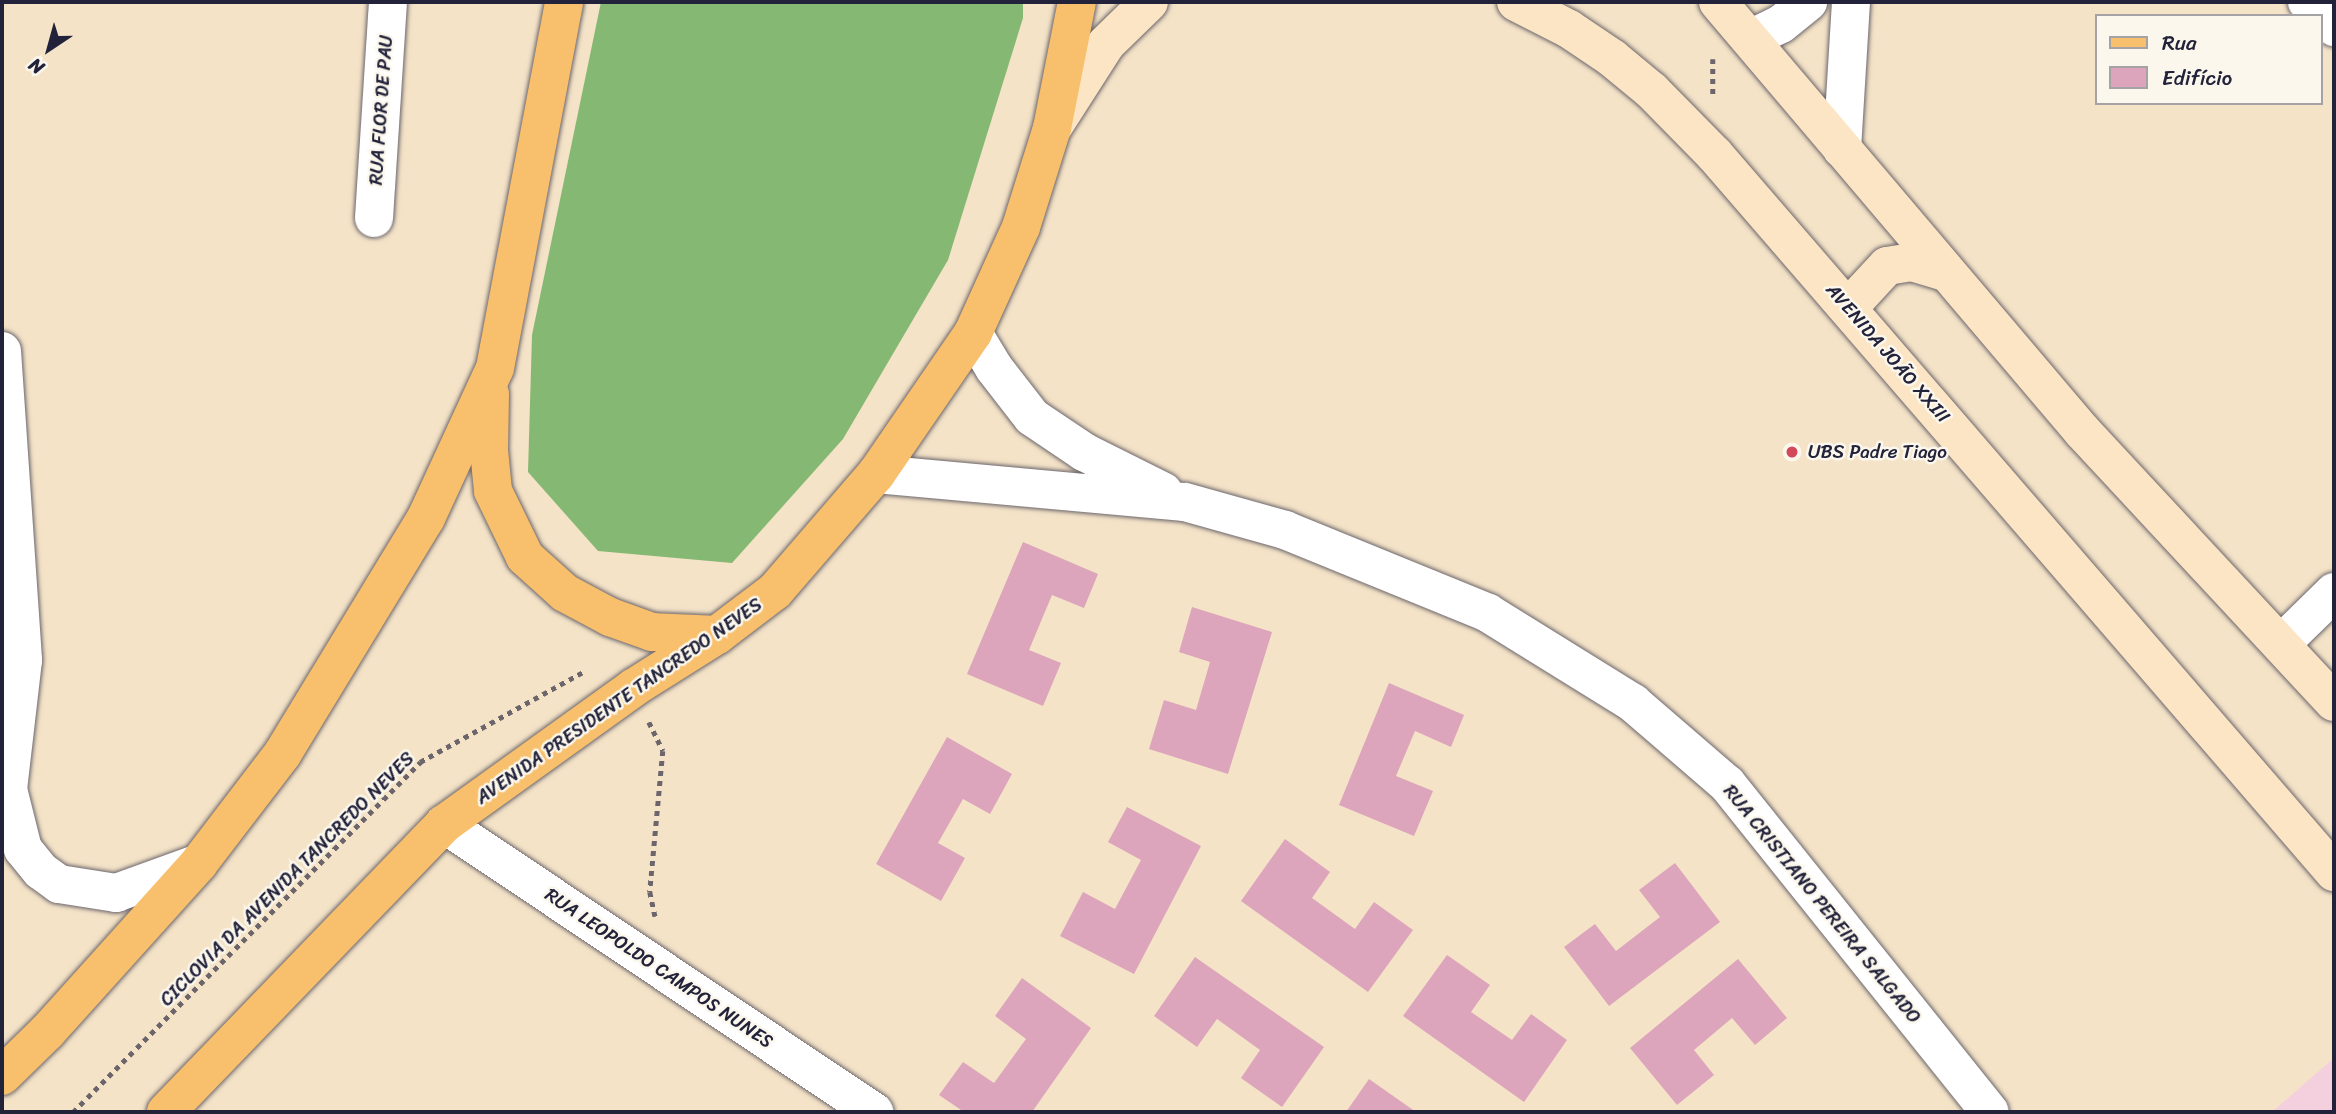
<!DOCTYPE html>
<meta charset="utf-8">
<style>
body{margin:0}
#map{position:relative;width:2336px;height:1114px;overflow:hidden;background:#f4e3c7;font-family:Sriracha,sans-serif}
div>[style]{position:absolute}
.built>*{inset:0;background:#f4cfdd}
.forest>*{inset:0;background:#85b872}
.building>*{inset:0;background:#dda5bc}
.path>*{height:4.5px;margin-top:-2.25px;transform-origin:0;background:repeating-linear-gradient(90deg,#6c666c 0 5px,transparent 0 10px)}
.roads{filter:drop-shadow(0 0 2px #6c666c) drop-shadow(0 0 2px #6c666c)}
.street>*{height:38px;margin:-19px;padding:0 19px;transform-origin:19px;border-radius:19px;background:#fff}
.secondary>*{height:38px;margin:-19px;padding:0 19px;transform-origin:19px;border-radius:19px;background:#fce5c4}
.primary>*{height:38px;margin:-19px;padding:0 19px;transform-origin:19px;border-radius:19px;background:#f8bf6c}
.dots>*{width:19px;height:19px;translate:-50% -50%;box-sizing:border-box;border:4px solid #fbf7ec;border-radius:50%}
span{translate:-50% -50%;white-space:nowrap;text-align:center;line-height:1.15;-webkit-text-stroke:5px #fbf7ec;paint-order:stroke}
.street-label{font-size:19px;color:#22223b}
.poi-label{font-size:19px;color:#22223b}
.left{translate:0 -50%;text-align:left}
.frame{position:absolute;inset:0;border:4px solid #22223b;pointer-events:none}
.legend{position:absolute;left:2095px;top:14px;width:228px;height:91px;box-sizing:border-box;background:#fbf7ec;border:2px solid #a4a2a5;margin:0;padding:9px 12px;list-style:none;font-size:21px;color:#22223b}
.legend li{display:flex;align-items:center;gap:14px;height:35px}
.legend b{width:35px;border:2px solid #a4a2a5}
.north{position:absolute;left:14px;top:14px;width:70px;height:70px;-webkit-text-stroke:5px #fbf7ec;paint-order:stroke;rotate:216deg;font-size:19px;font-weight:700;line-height:28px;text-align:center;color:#22223b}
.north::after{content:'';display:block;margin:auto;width:24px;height:32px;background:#22223b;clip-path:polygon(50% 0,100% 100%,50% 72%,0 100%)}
</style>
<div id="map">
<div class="built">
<i style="clip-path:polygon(2334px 1058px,2334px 1112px,2272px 1112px)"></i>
</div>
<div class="forest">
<i style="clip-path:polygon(601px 2px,1023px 2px,1023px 18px,948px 260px,843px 439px,732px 563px,598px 551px,528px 472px,532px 335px)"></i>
</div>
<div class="building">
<i style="clip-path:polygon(1023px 542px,1098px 574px,1084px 608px,1052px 595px,1029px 650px,1061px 663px,1043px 706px,967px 674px)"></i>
<i style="clip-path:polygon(1192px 607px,1272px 632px,1228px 774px,1149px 749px,1164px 700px,1196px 710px,1210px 662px,1179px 652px)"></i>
<i style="clip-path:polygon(1389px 683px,1464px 715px,1451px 747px,1415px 731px,1396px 776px,1433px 791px,1414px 836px,1339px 805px)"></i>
<i style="clip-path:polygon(947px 737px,1012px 774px,990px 814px,963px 799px,938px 843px,965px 858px,941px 901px,876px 864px)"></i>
<i style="clip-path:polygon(1127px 807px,1201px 846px,1134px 974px,1060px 936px,1083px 892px,1115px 909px,1141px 860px,1108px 842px)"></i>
<i style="clip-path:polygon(1285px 839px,1330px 872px,1312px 898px,1355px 929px,1374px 902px,1413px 930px,1368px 992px,1241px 901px)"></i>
<i style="clip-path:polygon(1675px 863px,1720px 922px,1609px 1006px,1564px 947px,1595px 924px,1616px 951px,1660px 917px,1639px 890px)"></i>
<i style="clip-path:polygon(1447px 955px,1490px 985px,1471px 1012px,1512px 1040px,1531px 1014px,1567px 1040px,1524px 1102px,1403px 1016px)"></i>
<i style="clip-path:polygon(1195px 957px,1324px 1047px,1282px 1107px,1241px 1078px,1260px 1050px,1217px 1019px,1197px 1047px,1154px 1016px)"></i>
<i style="clip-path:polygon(1738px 959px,1787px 1018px,1755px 1045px,1732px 1018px,1694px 1050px,1714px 1075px,1677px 1105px,1630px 1048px)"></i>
<i style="clip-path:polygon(1022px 978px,1091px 1028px,1032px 1112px,964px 1112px,939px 1095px,963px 1062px,994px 1083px,1026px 1039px,995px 1016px)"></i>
<i style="clip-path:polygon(1369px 1079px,1416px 1112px,1346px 1112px)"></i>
</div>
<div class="path">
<i style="left:1713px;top:59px;width:36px;rotate:90deg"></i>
<i style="left:649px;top:722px;width:32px;rotate:64deg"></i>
<i style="left:663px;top:751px;width:142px;rotate:95.3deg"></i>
<i style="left:650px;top:892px;width:25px;rotate:78deg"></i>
<i style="left:73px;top:1112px;width:493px;rotate:-45.2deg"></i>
<i style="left:420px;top:762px;width:188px;rotate:-28.9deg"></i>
</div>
<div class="roads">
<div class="street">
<i style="left:2307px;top:2px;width:37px;rotate:43deg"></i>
<i style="left:1750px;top:39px;width:34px;rotate:-26deg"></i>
<i style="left:1781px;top:24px;width:35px;rotate:-39deg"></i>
<i style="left:1842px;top:149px;width:147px;rotate:-86.5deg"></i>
<i style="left:374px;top:218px;width:216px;rotate:-86.3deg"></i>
<i style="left:973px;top:333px;width:41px;rotate:59deg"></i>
<i style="left:994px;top:368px;width:62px;rotate:52.2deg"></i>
<i style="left:1032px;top:417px;width:63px;rotate:33.9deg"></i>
<i style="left:1084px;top:452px;width:89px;rotate:26.6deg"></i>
<i style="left:2px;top:351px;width:310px;rotate:86.1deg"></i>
<i style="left:23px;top:660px;width:130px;rotate:96.6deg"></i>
<i style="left:8px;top:789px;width:24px;rotate:105deg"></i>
<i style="left:876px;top:474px;width:310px;rotate:5.2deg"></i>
<i style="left:1185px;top:502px;width:104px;rotate:15.6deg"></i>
<i style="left:1285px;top:530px;width:219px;rotate:22.2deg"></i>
<i style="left:1488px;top:613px;width:171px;rotate:31.8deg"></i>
<i style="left:1633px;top:703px;width:124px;rotate:40.8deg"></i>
<i style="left:1727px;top:784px;width:420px;rotate:51.3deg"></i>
<i style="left:2282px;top:643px;width:73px;rotate:-44.4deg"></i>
<i style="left:8px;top:789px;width:62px;rotate:76deg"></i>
<i style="left:23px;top:849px;width:28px;rotate:51deg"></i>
<i style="left:41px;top:871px;width:22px;rotate:36deg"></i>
<i style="left:59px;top:884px;width:58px;rotate:9deg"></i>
<i style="left:116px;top:893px;width:88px;rotate:-19.9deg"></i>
<i style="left:444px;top:824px;width:518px;rotate:33.81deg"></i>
</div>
<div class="secondary">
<i style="left:1516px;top:2px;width:59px;rotate:27deg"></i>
<i style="left:1569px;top:29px;width:52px;rotate:34deg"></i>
<i style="left:1612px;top:58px;width:52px;rotate:39.5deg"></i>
<i style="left:1652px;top:91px;width:88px;rotate:45.5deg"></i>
<i style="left:1714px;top:154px;width:949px;rotate:49.19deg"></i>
<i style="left:1718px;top:2px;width:563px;rotate:49.69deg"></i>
<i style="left:2082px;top:431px;width:370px;rotate:47.1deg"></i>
<i style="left:1053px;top:127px;width:98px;rotate:-57.4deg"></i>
<i style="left:1106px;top:44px;width:60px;rotate:-44.3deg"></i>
<i style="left:1849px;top:307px;width:56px;rotate:-47.2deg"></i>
<i style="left:1887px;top:266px;width:25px;rotate:-9deg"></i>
<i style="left:1912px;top:262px;width:34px;rotate:17deg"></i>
</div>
<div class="primary">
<i style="left:490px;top:394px;width:56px;rotate:91deg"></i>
<i style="left:489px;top:450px;width:41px;rotate:84.4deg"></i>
<i style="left:493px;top:491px;width:73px;rotate:64.1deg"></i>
<i style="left:525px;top:557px;width:54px;rotate:42deg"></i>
<i style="left:565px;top:593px;width:51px;rotate:28.1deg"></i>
<i style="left:610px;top:617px;width:45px;rotate:19.7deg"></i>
<i style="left:652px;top:632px;width:65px;rotate:2.6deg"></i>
<i style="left:2px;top:1076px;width:63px;rotate:-44.4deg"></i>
<i style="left:47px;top:1032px;width:227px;rotate:-48deg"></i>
<i style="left:199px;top:863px;width:138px;rotate:-52.6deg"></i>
<i style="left:283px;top:753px;width:275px;rotate:-58.7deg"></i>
<i style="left:426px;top:518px;width:165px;rotate:-65.3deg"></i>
<i style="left:495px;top:368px;width:372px;rotate:-79.3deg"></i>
<i style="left:166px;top:1112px;width:400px;rotate:-46deg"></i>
<i style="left:444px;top:824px;width:233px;rotate:-35.7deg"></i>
<i style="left:633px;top:688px;width:99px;rotate:-32.2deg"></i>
<i style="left:717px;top:635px;width:73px;rotate:-37.2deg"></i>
<i style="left:775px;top:591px;width:155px;rotate:-49.2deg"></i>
<i style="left:876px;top:474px;width:171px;rotate:-55.5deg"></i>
<i style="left:973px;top:333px;width:116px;rotate:-65.6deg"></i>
<i style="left:1021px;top:227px;width:104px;rotate:-72.6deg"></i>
<i style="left:1052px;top:128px;width:128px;rotate:-78.8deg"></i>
</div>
</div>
<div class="dots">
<i style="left:1792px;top:452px;background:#d1495b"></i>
</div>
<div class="street-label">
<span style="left:381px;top:110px;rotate:-86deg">RUA FLOR DE PAU</span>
<span style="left:1888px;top:353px;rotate:49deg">AVENIDA JOÃO XXIII</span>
<span style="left:619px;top:701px;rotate:-35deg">AVENIDA PRESIDENTE TANCREDO NEVES</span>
<span style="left:287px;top:879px;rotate:-45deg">CICLOVIA DA AVENIDA TANCREDO NEVES</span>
<span style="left:1822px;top:904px;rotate:51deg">RUA CRISTIANO PEREIRA SALGADO</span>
<span style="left:659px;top:968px;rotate:34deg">RUA LEOPOLDO CAMPOS NUNES</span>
</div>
<div class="poi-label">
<span class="left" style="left:1808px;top:452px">UBS Padre Tiago</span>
</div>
<div class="frame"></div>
<ul class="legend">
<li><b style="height:9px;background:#f8bf6c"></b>Rua</li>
<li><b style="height:19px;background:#dda5bc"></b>Edifício</li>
</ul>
<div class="north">N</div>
</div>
